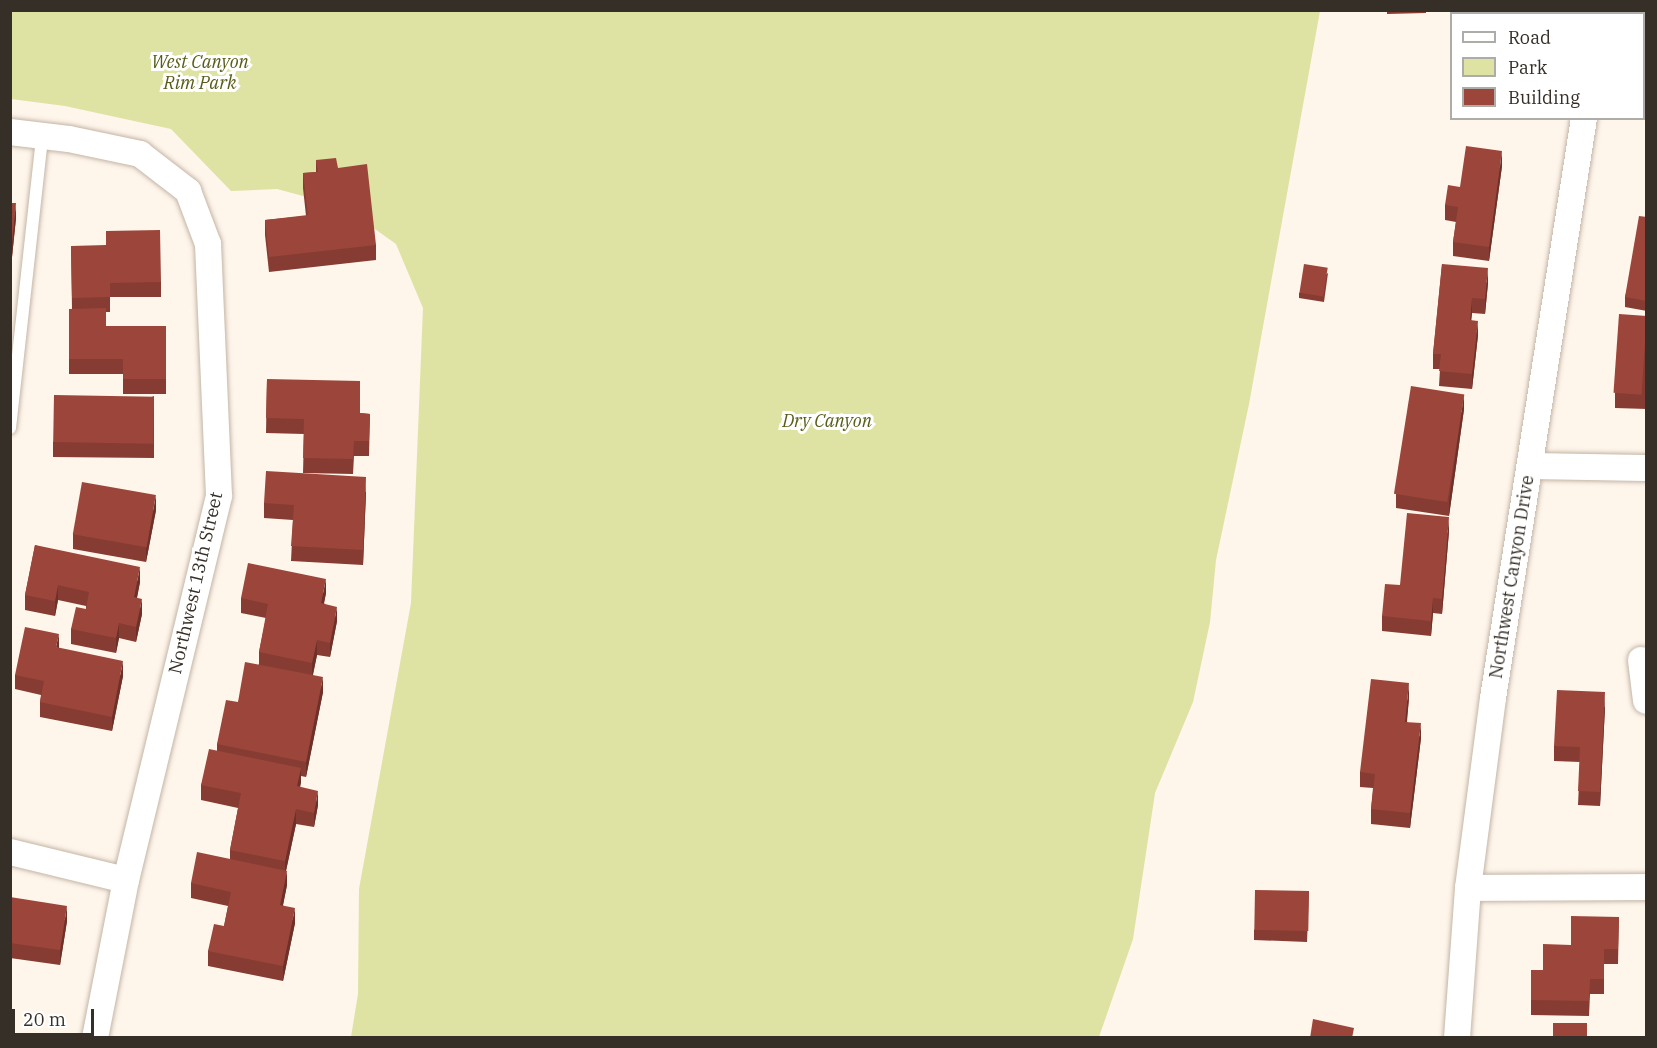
<!DOCTYPE html>
<style>
body{margin:0}
#map{position:relative;width:1657px;height:1048px;overflow:hidden;background:#fef5eb;font-family:"IBM Plex Serif",serif}
div>[style]{position:absolute}
.green>*{inset:0;background:#dee2a3}
.roads{filter:drop-shadow(0 0 2px #c4b5a5) drop-shadow(0 0 2px #c4b5a5)}
.lane>*{height:12px;margin:-6px;padding:0 6px;transform-origin:6px;border-radius:6px;background:#fff}
.street>*{height:26px;margin:-13px;padding:0 13px;transform-origin:13px;border-radius:13px;background:#fff}
.wall>*{inset:0;background:#863c33}
.shaded-wall>*{inset:0;background:#6d3129}
.building>*{inset:0;background:#9c463b;transform-origin:0 0}
span{translate:-50% -50%;white-space:nowrap;text-align:center;line-height:1.15;-webkit-text-stroke:6px #fff;paint-order:stroke}
.park-label{font-size:18px;color:#595c18;font-style:italic}
.street-label{font-size:18px;color:#352f28}
.frame{position:absolute;inset:0;border:12px solid #352f28;pointer-events:none}
.legend{position:absolute;left:1450px;top:12px;width:195px;height:108px;box-sizing:border-box;background:#fff;border:2px solid #aeaca9;margin:0;padding:8px 10px;list-style:none;font-size:18px;color:#352f28}
.legend li{display:flex;align-items:center;gap:12px;height:30px}
.legend b{width:30px;border:2px solid #aeaca9}
.scale{position:absolute;left:12px;top:1009px;width:82px;height:27px;box-sizing:border-box;border:3px solid #352f28;border-top:0;padding-left:8px;font-size:18px;line-height:21px;white-space:nowrap;color:#352f28;-webkit-text-stroke:4px #fff;paint-order:stroke}
</style>
<div id="map">
<div class="green">
<i style="clip-path:polygon(11px 11px,1320px 11px,1249px 404px,1216px 560px,1210px 622px,1193px 702px,1155px 793px,1133px 939px,1099px 1037px,351px 1037px,358px 994px,359px 889px,411px 603px,423px 308px,396px 244px,344px 207px,277px 189px,231px 191px,171px 129px,65px 106px,11px 99px)"></i>
</div>
<div class="roads">
<div class="lane">
<i style="left:10px;top:428px;width:294px;rotate:-83.7deg"></i>
</div>
<div class="street">
<i style="left:1597px;top:14px;width:4px;rotate:-76deg"></i>
<i style="left:1644px;top:59px;width:2px"></i>
<i style="left:10px;top:132px;width:59px;rotate:6.8deg"></i>
<i style="left:69px;top:139px;width:73px;rotate:11.9deg"></i>
<i style="left:140px;top:154px;width:61px;rotate:37.6deg"></i>
<i style="left:188px;top:191px;width:57px;rotate:69.3deg"></i>
<i style="left:208px;top:244px;width:252px;rotate:87.5deg"></i>
<i style="left:219px;top:496px;width:395px;rotate:103.6deg"></i>
<i style="left:126px;top:880px;width:161px;rotate:101.1deg"></i>
<i style="left:1530px;top:466px;width:116px;rotate:1deg"></i>
<i style="left:1641px;top:660px;width:41px;rotate:83deg"></i>
<i style="left:10px;top:852px;width:119px;rotate:13.6deg"></i>
<i style="left:1468px;top:888px;width:178px;rotate:-0.3deg"></i>
<i style="left:1457px;top:1038px;width:150px;rotate:-85.8deg"></i>
<i style="left:1468px;top:888px;width:192px;rotate:-82.5deg"></i>
<i style="left:1493px;top:698px;width:587px;rotate:-81.08deg"></i>
</div>
</div>
<div class="wall">
<i style="clip-path:polygon(1387px 10px,1426px 10px,1426px 13px,1387px 14px)"></i>
<i style="clip-path:polygon(316px 160px,338px 168px,376px 245px,376px 260px,269px 272px,265px 235px,265px 220px,306px 216px,303px 188px,303px 173px,316px 172px)"></i>
<i style="clip-path:polygon(1502px 166px,1489px 261px,1453px 256px,1453px 242px,1456px 222px,1445px 220px,1445px 205px,1460px 187px)"></i>
<i style="clip-path:polygon(10px 203px,16px 218px,12px 257px,10px 257px)"></i>
<i style="clip-path:polygon(1647px 217px,1647px 311px,1625px 307px,1625px 297px)"></i>
<i style="clip-path:polygon(71px 246px,161px 282px,161px 297px,110px 297px,110px 312px,106px 312px,106px 326px,166px 326px,166px 394px,123px 394px,123px 374px,69px 374px,69px 309px,72px 309px)"></i>
<i style="clip-path:polygon(1442px 264px,1488px 283px,1485px 314px,1472px 313px,1471px 320px,1478px 335px,1472px 389px,1439px 386px,1440px 369px,1433px 369px,1433px 354px)"></i>
<i style="clip-path:polygon(1328px 273px,1324px 302px,1299px 298px,1299px 293px)"></i>
<i style="clip-path:polygon(1647px 316px,1647px 409px,1615px 408px,1615px 393px)"></i>
<i style="clip-path:polygon(267px 379px,360px 413px,370px 414px,369px 456px,354px 456px,353px 474px,303px 473px,304px 434px,266px 433px)"></i>
<i style="clip-path:polygon(154px 396px,154px 458px,53px 457px,53px 442px)"></i>
<i style="clip-path:polygon(1464px 409px,1449px 516px,1396px 508px,1396px 494px)"></i>
<i style="clip-path:polygon(366px 492px,363px 565px,291px 561px,293px 520px,264px 518px,264px 503px)"></i>
<i style="clip-path:polygon(156px 510px,146px 562px,73px 549px,73px 534px)"></i>
<i style="clip-path:polygon(1449px 531px,1442px 614px,1433px 613px,1431px 636px,1382px 631px,1382px 616px,1400px 585px)"></i>
<i style="clip-path:polygon(35px 545px,140px 582px,137px 598px,142px 614px,136px 642px,119px 638px,116px 653px,71px 644px,71px 629px,86px 609px,86px 606px,58px 600px,55px 616px,25px 610px,25px 595px)"></i>
<i style="clip-path:polygon(326px 593px,324px 603px,337px 621px,330px 657px,317px 655px,313px 675px,323px 692px,306px 777px,301px 776px,300px 787px,318px 805px,314px 827px,296px 824px,286px 870px,287px 885px,283px 905px,295px 923px,283px 981px,208px 966px,208px 951px,224px 926px,228px 906px,191px 898px,191px 883px,230px 859px,230px 850px,238px 808px,201px 800px,201px 785px,217px 751px,217px 744px,238px 702px,259px 664px,259px 652px,266px 618px,241px 613px,241px 598px)"></i>
<i style="clip-path:polygon(59px 648px,123px 676px,112px 731px,40px 717px,40px 702px,41px 695px,15px 689px,15px 675px)"></i>
<i style="clip-path:polygon(1409px 698px,1407px 722px,1421px 738px,1410px 828px,1371px 824px,1371px 809px,1373px 788px,1360px 787px,1360px 772px)"></i>
<i style="clip-path:polygon(1605px 707px,1600px 806px,1578px 805px,1580px 762px,1554px 761px,1554px 746px)"></i>
<i style="clip-path:polygon(1309px 891px,1307px 942px,1254px 940px,1254px 930px)"></i>
<i style="clip-path:polygon(10px 897px,67px 921px,60px 965px,10px 958px)"></i>
<i style="clip-path:polygon(1619px 917px,1618px 964px,1604px 964px,1604px 994px,1590px 994px,1589px 1016px,1531px 1015px,1531px 970px,1543px 970px)"></i>
</div>
<div class="shaded-wall">
<i style="clip-path:polygon(1502px 151px,1502px 166px,1489px 261px,1489px 247px)"></i>
<i style="clip-path:polygon(16px 203px,16px 218px,12px 257px,12px 242px)"></i>
<i style="clip-path:polygon(1488px 268px,1488px 283px,1485px 314px,1485px 299px)"></i>
<i style="clip-path:polygon(1472px 298px,1472px 313px,1470px 334px,1470px 320px)"></i>
<i style="clip-path:polygon(1478px 321px,1478px 335px,1472px 389px,1472px 374px)"></i>
<i style="clip-path:polygon(1464px 394px,1464px 409px,1449px 516px,1449px 501px)"></i>
<i style="clip-path:polygon(366px 477px,366px 492px,363px 565px,363px 550px)"></i>
<i style="clip-path:polygon(156px 495px,156px 510px,146px 562px,146px 548px)"></i>
<i style="clip-path:polygon(1449px 517px,1449px 531px,1442px 614px,1442px 599px)"></i>
<i style="clip-path:polygon(140px 567px,140px 582px,134px 612px,134px 597px)"></i>
<i style="clip-path:polygon(326px 579px,326px 593px,321px 618px,321px 603px)"></i>
<i style="clip-path:polygon(58px 585px,58px 600px,55px 616px,55px 601px)"></i>
<i style="clip-path:polygon(1433px 598px,1433px 613px,1431px 636px,1431px 621px)"></i>
<i style="clip-path:polygon(142px 599px,142px 614px,136px 642px,136px 627px)"></i>
<i style="clip-path:polygon(337px 607px,337px 621px,330px 657px,330px 643px)"></i>
<i style="clip-path:polygon(119px 623px,119px 638px,116px 653px,116px 638px)"></i>
<i style="clip-path:polygon(59px 634px,59px 649px,56px 647px)"></i>
<i style="clip-path:polygon(317px 640px,317px 655px,312px 678px,312px 663px)"></i>
<i style="clip-path:polygon(123px 661px,123px 676px,112px 731px,112px 717px)"></i>
<i style="clip-path:polygon(323px 677px,323px 692px,306px 777px,306px 762px)"></i>
<i style="clip-path:polygon(1409px 683px,1409px 698px,1405px 736px,1405px 722px)"></i>
<i style="clip-path:polygon(1605px 692px,1605px 707px,1600px 806px,1600px 792px)"></i>
<i style="clip-path:polygon(1421px 723px,1421px 738px,1410px 828px,1410px 813px)"></i>
<i style="clip-path:polygon(301px 768px,301px 783px,297px 801px,297px 786px)"></i>
<i style="clip-path:polygon(318px 791px,318px 805px,314px 827px,314px 813px)"></i>
<i style="clip-path:polygon(296px 809px,296px 824px,285px 876px,285px 861px)"></i>
<i style="clip-path:polygon(287px 871px,287px 885px,280px 920px,280px 905px)"></i>
<i style="clip-path:polygon(67px 906px,67px 921px,60px 965px,60px 950px)"></i>
<i style="clip-path:polygon(295px 908px,295px 923px,283px 981px,283px 966px)"></i>
</div>
<div class="building">
<i style="clip-path:polygon(1466px 146px,1502px 151px,1489px 247px,1453px 242px,1458px 207px,1445px 205px,1448px 185px,1460px 187px)"></i>
<i style="clip-path:polygon(336px 158px,338px 168px,367px 164px,376px 245px,269px 257px,265px 220px,308px 215px,303px 173px,318px 172px,316px 160px)"></i>
<i style="clip-path:polygon(10px 203px,16px 203px,12px 242px,10px 242px)"></i>
<i style="clip-path:polygon(1639px 216px,1647px 217px,1647px 301px,1625px 297px)"></i>
<i style="clip-path:polygon(160px 230px,161px 282px,110px 283px,110px 297px,72px 298px,71px 246px,106px 245px,106px 231px)"></i>
<i style="left:1304px;top:264px;width:24px;height:29px;rotate:9deg"></i>
<i style="clip-path:polygon(1442px 264px,1488px 268px,1485px 299px,1472px 298px,1470px 320px,1478px 321px,1472px 374px,1439px 371px,1441px 354px,1433px 354px)"></i>
<i style="clip-path:polygon(106px 308px,106px 326px,166px 326px,166px 379px,123px 379px,123px 359px,69px 359px,69px 309px)"></i>
<i style="left:1619px;top:314px;width:28px;height:79px;rotate:4deg"></i>
<i style="clip-path:polygon(267px 379px,360px 381px,360px 413px,370px 414px,369px 441px,354px 441px,353px 459px,303px 458px,304px 419px,266px 418px)"></i>
<i style="left:1411px;top:386px;width:54px;height:109px;rotate:9deg"></i>
<i style="left:54px;top:395px;width:100px;height:47px;rotate:1deg"></i>
<i style="clip-path:polygon(266px 471px,366px 477px,363px 550px,291px 546px,294px 505px,264px 503px)"></i>
<i style="left:82px;top:482px;width:75px;height:53px;rotate:10deg"></i>
<i style="clip-path:polygon(1407px 513px,1449px 517px,1442px 599px,1433px 598px,1431px 621px,1382px 616px,1385px 584px,1400px 585px)"></i>
<i style="clip-path:polygon(35px 545px,140px 567px,134px 597px,142px 599px,136px 627px,119px 623px,116px 638px,71px 629px,76px 607px,86px 609px,89px 592px,58px 585px,55px 601px,25px 595px)"></i>
<i style="clip-path:polygon(248px 563px,326px 579px,321px 603px,337px 607px,330px 643px,317px 640px,312px 663px,259px 652px,268px 604px,241px 598px)"></i>
<i style="clip-path:polygon(25px 627px,59px 634px,56px 647px,123px 661px,112px 717px,40px 702px,44px 681px,15px 675px)"></i>
<i style="clip-path:polygon(245px 662px,323px 677px,306px 762px,217px 744px,226px 700px,238px 702px)"></i>
<i style="clip-path:polygon(1371px 679px,1409px 683px,1405px 722px,1421px 723px,1410px 813px,1371px 809px,1375px 774px,1360px 772px)"></i>
<i style="clip-path:polygon(1557px 690px,1605px 692px,1600px 792px,1578px 791px,1580px 747px,1554px 746px)"></i>
<i style="clip-path:polygon(209px 749px,301px 768px,297px 786px,318px 791px,314px 813px,296px 809px,285px 861px,230px 850px,241px 793px,201px 785px)"></i>
<i style="clip-path:polygon(197px 852px,287px 871px,280px 905px,295px 908px,283px 966px,208px 951px,214px 924px,224px 926px,231px 892px,191px 883px)"></i>
<i style="left:1255px;top:890px;width:54px;height:40px;rotate:1deg"></i>
<i style="clip-path:polygon(10px 897px,67px 906px,60px 950px,10px 943px)"></i>
<i style="clip-path:polygon(1571px 916px,1619px 917px,1618px 949px,1604px 949px,1604px 979px,1590px 979px,1589px 1001px,1531px 1000px,1531px 970px,1543px 970px,1543px 944px,1571px 945px)"></i>
<i style="clip-path:polygon(1313px 1019px,1354px 1028px,1352px 1038px,1310px 1038px)"></i>
<i style="left:1553px;top:1023px;width:34px;height:15px"></i>
</div>
<div class="park-label">
<span style="left:200px;top:73px">West Canyon<br>Rim Park</span>
<span style="left:827px;top:421px">Dry Canyon</span>
</div>
<div class="street-label">
<span style="left:1512px;top:577px;rotate:-81deg">Northwest Canyon Drive</span>
<span style="left:196px;top:583px;rotate:-77deg">Northwest 13th Street</span>
</div>
<div class="frame"></div>
<ul class="legend">
<li><b style="height:8px;background:#fff"></b>Road</li>
<li><b style="height:16px;background:#dee2a3"></b>Park</li>
<li><b style="height:16px;background:#9c463b"></b>Building</li>
</ul>
<div class="scale">20 m</div>
</div>
